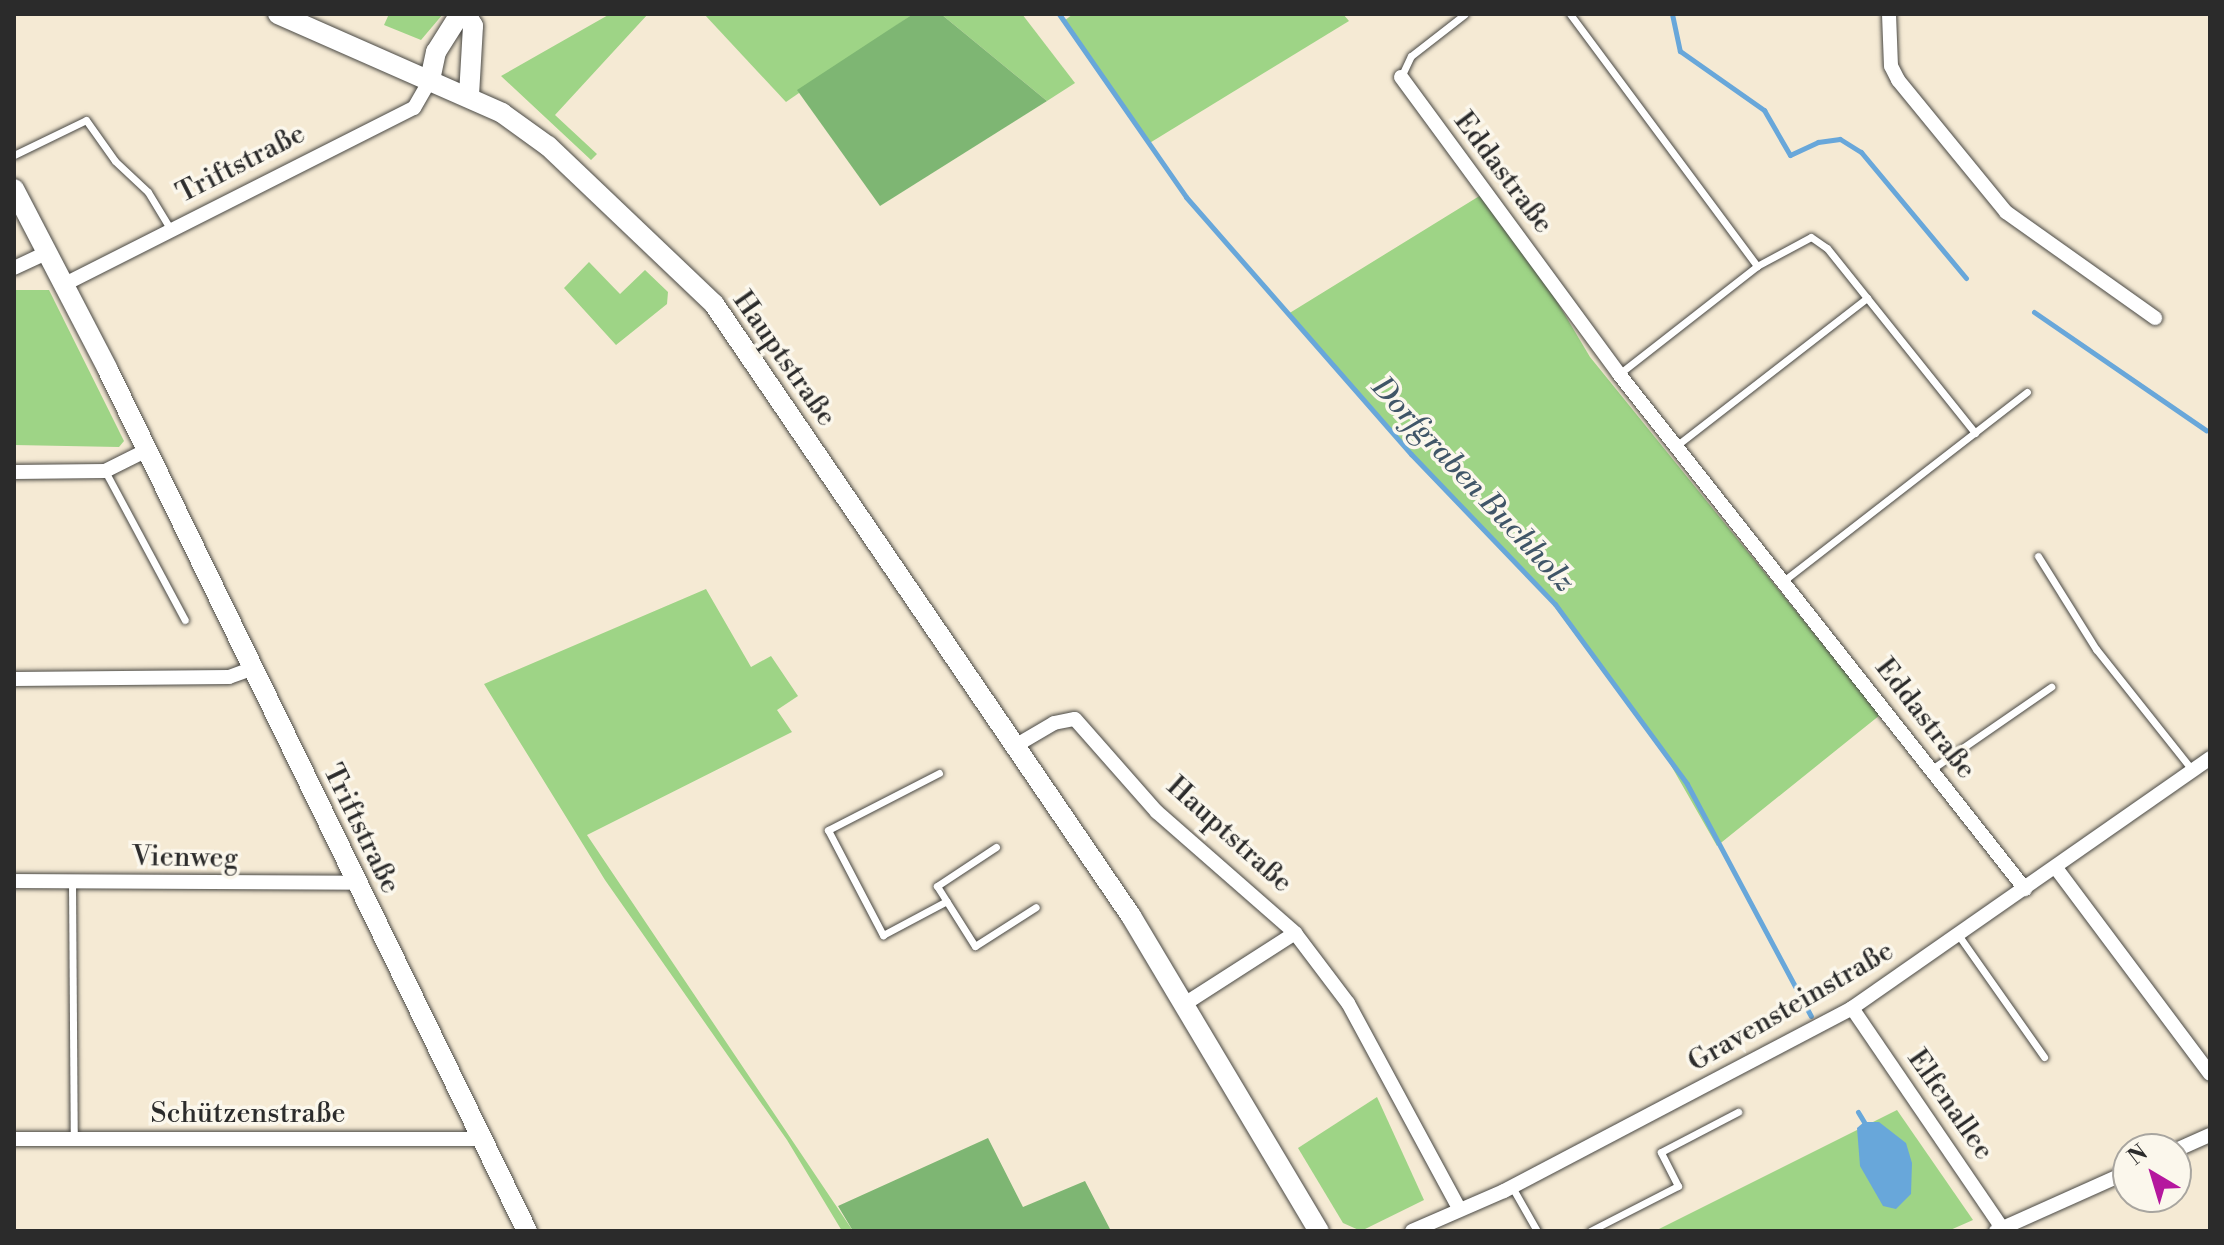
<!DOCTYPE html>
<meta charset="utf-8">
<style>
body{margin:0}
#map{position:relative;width:2224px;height:1245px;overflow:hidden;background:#f5ead4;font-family:"Libre Bodoni",serif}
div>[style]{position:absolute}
.green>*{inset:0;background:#9ed486}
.forest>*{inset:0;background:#7eb673}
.water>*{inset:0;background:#68a7da}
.stream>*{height:5px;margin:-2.5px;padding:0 2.5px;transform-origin:2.5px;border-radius:2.5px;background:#68a7da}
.roads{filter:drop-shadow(0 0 2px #494844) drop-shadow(0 0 2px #494844)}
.lane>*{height:7px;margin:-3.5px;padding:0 3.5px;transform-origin:3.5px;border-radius:3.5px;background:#fff}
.street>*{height:14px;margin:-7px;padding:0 7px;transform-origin:7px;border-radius:7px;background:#fff}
.secondary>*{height:20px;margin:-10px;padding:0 10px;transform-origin:10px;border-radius:10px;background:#fff}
.tram>*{height:2px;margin:-1px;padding:0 1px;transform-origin:1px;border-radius:1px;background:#2b2b2b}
span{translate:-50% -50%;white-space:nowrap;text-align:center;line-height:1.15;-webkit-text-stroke:7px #fbf7ec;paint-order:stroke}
.street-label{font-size:28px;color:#2b2b2b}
.water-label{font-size:30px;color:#405668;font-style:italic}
.frame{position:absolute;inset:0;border:16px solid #2b2b2b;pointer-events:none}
.north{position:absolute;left:2112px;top:1133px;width:80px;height:80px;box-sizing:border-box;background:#fbf7ec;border:2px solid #a8a59f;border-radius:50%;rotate:322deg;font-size:22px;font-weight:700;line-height:32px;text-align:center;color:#2b2b2b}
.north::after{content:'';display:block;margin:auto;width:28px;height:36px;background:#b5179e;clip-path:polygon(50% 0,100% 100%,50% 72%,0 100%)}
</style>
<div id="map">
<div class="green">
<i style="clip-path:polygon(389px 14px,443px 14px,421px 40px,384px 25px)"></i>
<i style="clip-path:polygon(610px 14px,648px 14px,555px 115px,597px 154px,591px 160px,501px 76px)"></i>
<i style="clip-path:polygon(704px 14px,913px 14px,786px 102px)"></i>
<i style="clip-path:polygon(941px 14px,1022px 14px,1075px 83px,1047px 101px)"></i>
<i style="clip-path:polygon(1073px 14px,1343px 14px,1349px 21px,1148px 144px,1064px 21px)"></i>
<i style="clip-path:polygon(1481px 195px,1533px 261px,1590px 357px,1880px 715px,1717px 846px,1665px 755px,1545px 594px,1411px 454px,1288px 314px)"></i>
<i style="clip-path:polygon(589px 262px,620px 294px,645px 270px,668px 292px,667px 304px,616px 345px,564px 288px)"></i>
<i style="clip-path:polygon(14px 290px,49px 290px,124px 441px,119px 447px,14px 445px)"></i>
<i style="clip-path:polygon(706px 589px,751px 667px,771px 656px,798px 696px,777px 710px,792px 732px,587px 835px,853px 1231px,842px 1231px,787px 1140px,605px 880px,484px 684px)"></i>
<i style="clip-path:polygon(1377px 1097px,1424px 1200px,1361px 1231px,1343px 1223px,1298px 1148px)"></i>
<i style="clip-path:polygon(1897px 1110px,1973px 1220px,1948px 1231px,1655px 1231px)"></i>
</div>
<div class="forest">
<i style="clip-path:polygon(913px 14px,941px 14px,1047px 101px,880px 206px,797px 90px)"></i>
<i style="clip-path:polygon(988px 1138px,1023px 1207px,1085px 1181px,1111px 1231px,853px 1231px,838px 1206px)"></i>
</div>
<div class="water">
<i style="clip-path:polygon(1864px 1122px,1879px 1122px,1906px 1143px,1912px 1163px,1911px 1194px,1896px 1209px,1883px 1206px,1860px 1166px,1857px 1128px)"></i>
</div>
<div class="stream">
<i style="left:1059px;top:14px;width:223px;rotate:55.2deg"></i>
<i style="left:1186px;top:197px;width:342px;rotate:48.8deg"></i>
<i style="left:1411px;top:454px;width:208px;rotate:46.2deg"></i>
<i style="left:1555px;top:604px;width:223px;rotate:53.7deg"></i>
<i style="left:1687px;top:784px;width:263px;rotate:61.9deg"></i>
<i style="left:1672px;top:14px;width:38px;rotate:78deg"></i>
<i style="left:1680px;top:51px;width:103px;rotate:35.1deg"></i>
<i style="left:1764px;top:110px;width:52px;rotate:60deg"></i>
<i style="left:1790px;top:155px;width:31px;rotate:-25deg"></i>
<i style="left:1818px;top:142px;width:22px;rotate:-8deg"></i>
<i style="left:1840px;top:139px;width:25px;rotate:32deg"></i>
<i style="left:1861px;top:152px;width:164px;rotate:50.2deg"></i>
<i style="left:2034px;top:312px;width:209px;rotate:34.5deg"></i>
<i style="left:1858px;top:1112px;width:12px;rotate:59deg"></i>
</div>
<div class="roads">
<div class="lane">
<i style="left:1570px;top:14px;width:314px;rotate:53.4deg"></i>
<i style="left:1401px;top:77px;width:23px;rotate:-65deg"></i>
<i style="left:1411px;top:56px;width:68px;rotate:-37.9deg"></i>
<i style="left:14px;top:155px;width:80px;rotate:-25.9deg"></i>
<i style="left:86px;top:120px;width:50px;rotate:54.7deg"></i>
<i style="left:115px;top:161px;width:45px;rotate:43.2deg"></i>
<i style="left:148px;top:192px;width:44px;rotate:58.8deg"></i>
<i style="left:1619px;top:374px;width:175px;rotate:-38deg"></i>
<i style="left:1757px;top:266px;width:61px;rotate:-28.2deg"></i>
<i style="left:1811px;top:237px;width:19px;rotate:35deg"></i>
<i style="left:1827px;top:248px;width:237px;rotate:51.3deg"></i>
<i style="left:1676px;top:446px;width:242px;rotate:-37.8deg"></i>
<i style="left:105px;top:471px;width:169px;rotate:61.8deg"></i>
<i style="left:2038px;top:556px;width:110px;rotate:58.1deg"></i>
<i style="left:2096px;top:649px;width:156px;rotate:51.5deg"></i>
<i style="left:1782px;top:582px;width:310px;rotate:-37.8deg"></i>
<i style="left:1932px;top:769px;width:145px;rotate:-34.6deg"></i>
<i style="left:939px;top:773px;width:125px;rotate:152.8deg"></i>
<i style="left:828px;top:830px;width:119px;rotate:62.4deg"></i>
<i style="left:883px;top:935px;width:72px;rotate:-28deg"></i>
<i style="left:996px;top:847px;width:71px;rotate:146.5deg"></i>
<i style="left:937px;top:886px;width:71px;rotate:57.7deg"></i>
<i style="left:975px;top:946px;width:72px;rotate:-32.6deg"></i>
<i style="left:72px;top:882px;width:257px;rotate:89.6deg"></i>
<i style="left:1959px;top:936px;width:148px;rotate:54.9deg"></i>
<i style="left:1512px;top:1187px;width:51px;rotate:60.4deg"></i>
<i style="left:1590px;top:1231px;width:99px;rotate:-27.1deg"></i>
<i style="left:1678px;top:1186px;width:38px;rotate:-117deg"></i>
<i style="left:1661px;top:1152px;width:87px;rotate:-27.5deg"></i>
</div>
<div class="street">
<i style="left:1889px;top:14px;width:52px;rotate:87.8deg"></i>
<i style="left:1891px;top:66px;width:16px;rotate:63deg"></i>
<i style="left:1898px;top:80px;width:171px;rotate:50.7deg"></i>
<i style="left:2006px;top:212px;width:183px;rotate:35.4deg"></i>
<i style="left:1401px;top:77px;width:368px;rotate:53.7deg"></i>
<i style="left:1619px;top:374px;width:656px;rotate:51.75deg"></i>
<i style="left:14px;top:268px;width:38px;rotate:-25deg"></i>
<i style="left:65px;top:284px;width:391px;rotate:-26.8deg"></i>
<i style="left:414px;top:108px;width:32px;rotate:-60deg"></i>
<i style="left:14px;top:472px;width:91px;rotate:-0.6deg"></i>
<i style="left:105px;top:471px;width:47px;rotate:-26.6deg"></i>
<i style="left:14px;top:679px;width:215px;rotate:-0.5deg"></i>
<i style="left:229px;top:677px;width:23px;rotate:-20deg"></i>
<i style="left:1015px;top:746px;width:45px;rotate:-30.5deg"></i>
<i style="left:1054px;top:723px;width:21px;rotate:-11deg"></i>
<i style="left:1075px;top:719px;width:124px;rotate:48.6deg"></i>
<i style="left:1157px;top:812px;width:184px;rotate:41.2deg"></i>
<i style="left:1295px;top:933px;width:88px;rotate:52.9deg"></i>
<i style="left:1348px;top:1003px;width:235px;rotate:61.6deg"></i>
<i style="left:2056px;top:868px;width:257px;rotate:53.2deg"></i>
<i style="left:14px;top:881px;width:342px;rotate:0.3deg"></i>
<i style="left:1183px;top:1005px;width:133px;rotate:-32.7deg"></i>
<i style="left:1852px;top:1008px;width:270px;rotate:55.7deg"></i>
<i style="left:14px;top:1139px;width:468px"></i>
<i style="left:2176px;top:1150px;width:37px;rotate:-24deg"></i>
<i style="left:1412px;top:1231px;width:100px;rotate:-23.5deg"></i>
<i style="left:1504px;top:1191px;width:393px;rotate:-27.7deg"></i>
<i style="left:1852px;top:1008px;width:437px;rotate:-34.9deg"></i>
<i style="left:1996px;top:1231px;width:145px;rotate:-24.1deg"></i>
</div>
<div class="secondary">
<i style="left:278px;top:14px;width:245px;rotate:23.8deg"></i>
<i style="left:502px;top:113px;width:57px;rotate:35.7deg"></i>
<i style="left:548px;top:146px;width:229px;rotate:43.6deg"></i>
<i style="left:714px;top:304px;width:741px;rotate:55.73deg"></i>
<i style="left:1131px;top:916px;width:367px;rotate:59.2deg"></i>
<i style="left:466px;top:14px;width:14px;rotate:60deg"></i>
<i style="left:473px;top:26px;width:70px;rotate:93.3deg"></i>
<i style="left:430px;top:80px;width:29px;rotate:-78deg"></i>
<i style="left:436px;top:52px;width:45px;rotate:-57.7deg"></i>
<i style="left:14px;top:189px;width:202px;rotate:62.5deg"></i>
<i style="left:107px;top:368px;width:960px;rotate:64.05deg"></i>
</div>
</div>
<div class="tram">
<i style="left:1281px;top:1231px;width:49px"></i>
</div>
<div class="street-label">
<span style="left:241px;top:164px;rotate:-27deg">Triftstraße</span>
<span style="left:1503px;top:173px;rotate:53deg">Eddastraße</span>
<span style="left:784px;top:359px;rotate:55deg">Hauptstraße</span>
<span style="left:1925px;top:719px;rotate:52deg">Eddastraße</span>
<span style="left:361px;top:829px;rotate:64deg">Triftstraße</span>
<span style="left:1229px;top:835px;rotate:42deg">Hauptstraße</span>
<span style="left:185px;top:858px;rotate:1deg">Vienweg</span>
<span style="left:1791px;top:1007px;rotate:-30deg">Gravensteinstraße</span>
<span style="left:1950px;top:1105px;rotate:55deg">Elfenallee</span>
<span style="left:248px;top:1114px">Schützenstraße</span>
</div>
<div class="water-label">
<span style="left:1473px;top:485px;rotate:47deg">Dorfgraben Buchholz</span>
</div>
<div class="frame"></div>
<div class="north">N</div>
</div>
